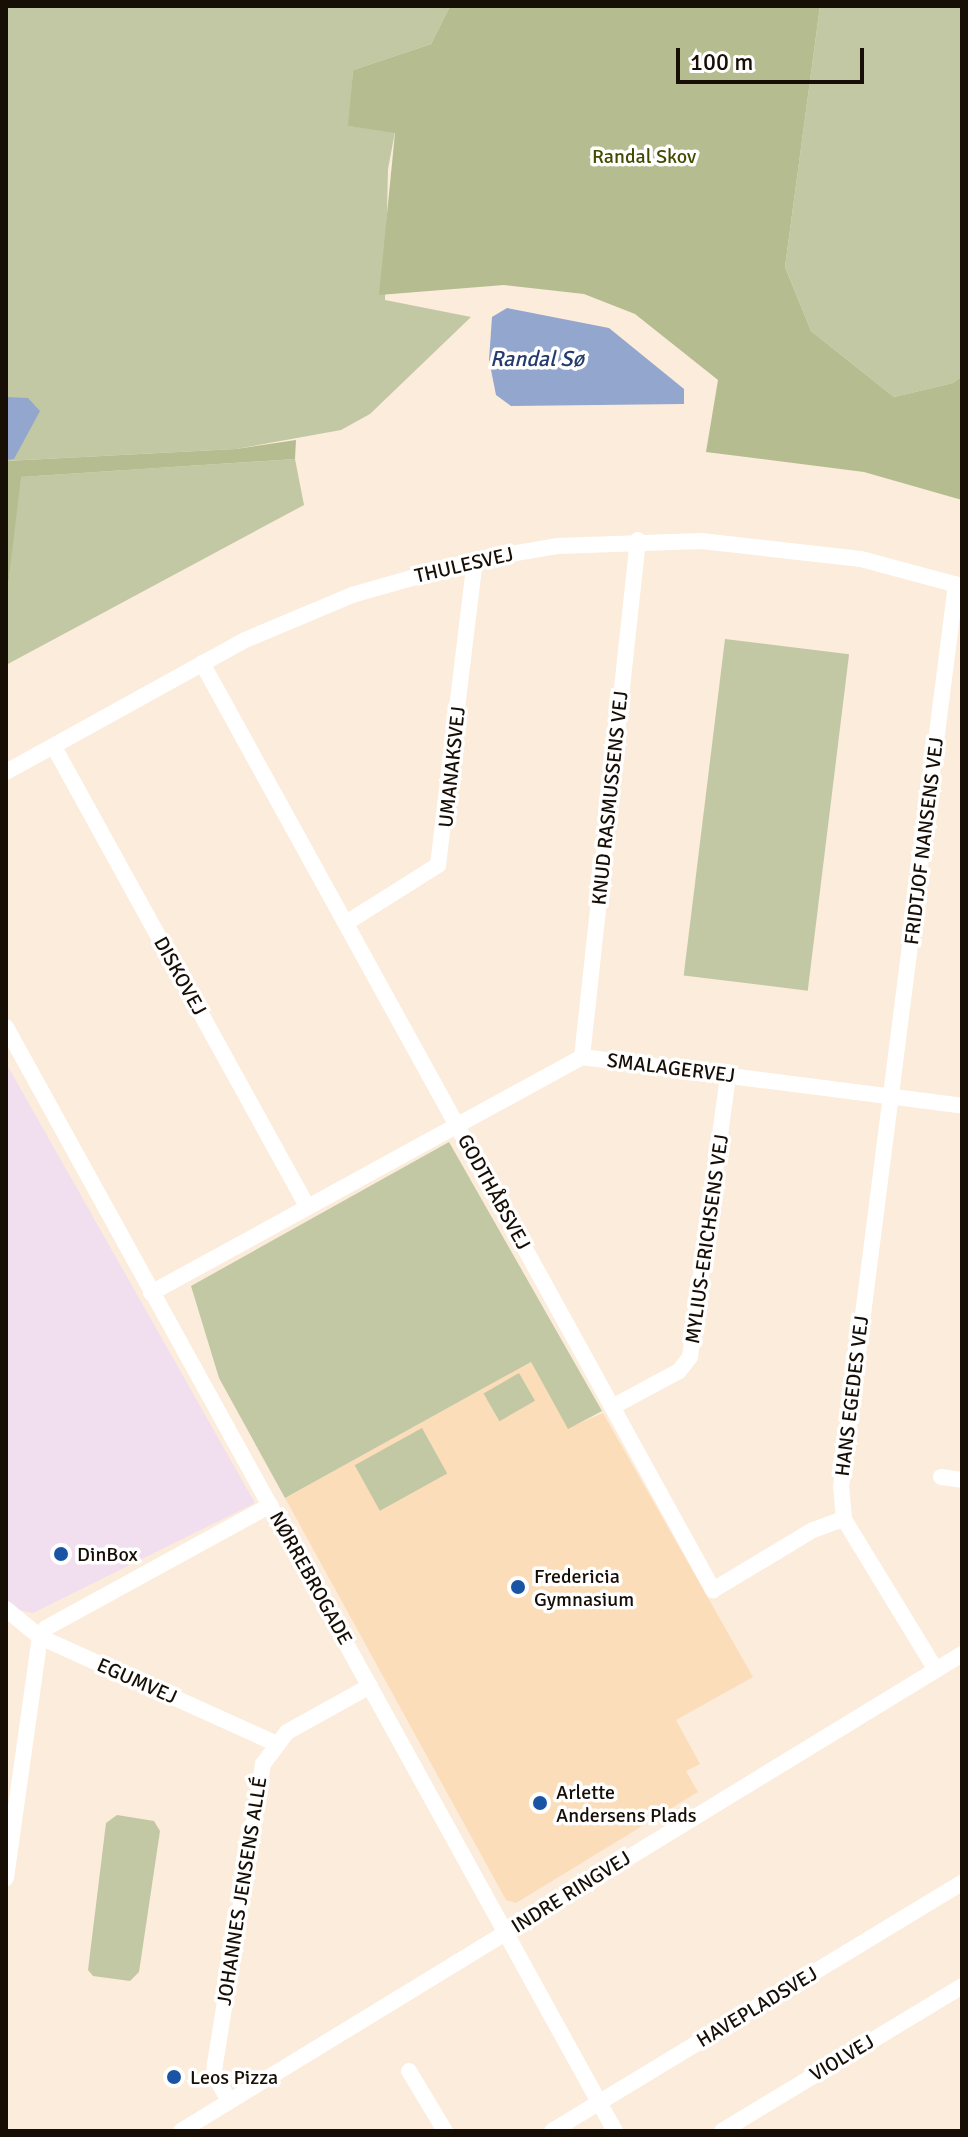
<!DOCTYPE html>
<meta charset="utf-8">
<style>
body{margin:0}
#map{position:relative;width:968px;height:2137px;overflow:hidden;background:#fcecdb;font-family:Signika,sans-serif}
div>[style]{position:absolute}
.industrial>*{inset:0;background:#f1dfef}
.built>*{inset:0;background:#fcddb9}
.green>*{inset:0;background:#c2c8a4;transform-origin:0 0}
.forest>*{inset:0;background:#b5bc8f}
.water>*{inset:0;background:#93a6cd}
.minor>*{height:16px;margin:-8px;padding:0 8px;transform-origin:8px;border-radius:8px;background:#fff}
.dots>*{width:22px;height:22px;translate:-50% -50%;box-sizing:border-box;border:4px solid #fff;border-radius:50%}
span{translate:-50% -50%;white-space:nowrap;text-align:center;line-height:1.15;-webkit-text-stroke:7px #fff;paint-order:stroke}
.park-label{font-size:20px;color:#444b00}
.street-label{font-size:20px;color:#170e05}
.poi-label{font-size:20px;color:#170e05}
.left{translate:0 -50%;text-align:left}
.water-label{font-size:22px;color:#253b6d;font-style:italic}
.frame{position:absolute;inset:0;border:8px solid #170e05;pointer-events:none}
.scale{position:absolute;left:676px;top:48px;width:188px;height:36px;box-sizing:border-box;border:4px solid #170e05;border-top:0;padding-left:10px;font-size:24px;line-height:28px;white-space:nowrap;color:#170e05;-webkit-text-stroke:6px #fff;paint-order:stroke}
</style>
<div id="map">
<div class="industrial">
<i style="clip-path:polygon(6px 1063px,255px 1503px,33px 1613px,6px 1607px)"></i>
</div>
<div class="built">
<i style="clip-path:polygon(531px 1362px,568px 1428px,603px 1413px,753px 1677px,676px 1720px,700px 1764px,686px 1771px,698px 1792px,516px 1903px,506px 1900px,285px 1498px)"></i>
</div>
<div class="green">
<i style="clip-path:polygon(6px 6px,450px 6px,431px 44px,353px 70px,349px 126px,395px 132px,388px 169px,385px 300px,471px 317px,370px 414px,341px 430px,236px 449px,6px 461px)"></i>
<i style="clip-path:polygon(820px 6px,962px 6px,962px 376px,953px 383px,894px 397px,811px 331px,785px 267px)"></i>
<i style="clip-path:polygon(295px 459px,304px 505px,6px 665px,6px 604px,20px 477px)"></i>
<i style="left:725px;top:639px;width:125px;height:339px;rotate:7deg"></i>
<i style="clip-path:polygon(449px 1142px,602px 1411px,568px 1429px,531px 1362px,285px 1498px,219px 1378px,191px 1286px)"></i>
<i style="left:519px;top:1373px;width:32px;height:41px;rotate:60deg"></i>
<i style="left:422px;top:1428px;width:52px;height:77px;rotate:61deg"></i>
<i style="clip-path:polygon(117px 1815px,154px 1821px,160px 1831px,139px 1972px,130px 1981px,93px 1976px,88px 1970px,106px 1823px)"></i>
</div>
<div class="forest">
<i style="clip-path:polygon(450px 6px,820px 6px,785px 267px,811px 331px,894px 397px,953px 383px,962px 376px,962px 500px,864px 472px,706px 452px,718px 380px,635px 314px,584px 294px,504px 285px,379px 295px,395px 133px,348px 126px,353px 70px,431px 44px)"></i>
<i style="clip-path:polygon(296px 440px,295px 459px,21px 477px,6px 604px,6px 461px,236px 449px)"></i>
</div>
<div class="water">
<i style="clip-path:polygon(507px 308px,609px 328px,684px 389px,684px 404px,511px 406px,496px 395px,489px 360px,492px 317px)"></i>
<i style="clip-path:polygon(6px 397px,28px 398px,40px 411px,14px 459px,6px 460px)"></i>
</div>
<div class="minor">
<i style="left:202px;top:663px;width:1059px;rotate:61.13deg"></i>
<i style="left:713px;top:1590px;width:117px;rotate:-31deg"></i>
<i style="left:813px;top:1530px;width:33px;rotate:-20deg"></i>
<i style="left:54px;top:747px;width:524px;rotate:61.14deg"></i>
<i style="left:6px;top:772px;width:273px;rotate:-28.9deg"></i>
<i style="left:245px;top:640px;width:116px;rotate:-22.8deg"></i>
<i style="left:352px;top:595px;width:128px;rotate:-15.9deg"></i>
<i style="left:475px;top:560px;width:83px;rotate:-9.7deg"></i>
<i style="left:557px;top:546px;width:144px;rotate:-2deg"></i>
<i style="left:701px;top:541px;width:161px;rotate:6.4deg"></i>
<i style="left:861px;top:559px;width:105px;rotate:15deg"></i>
<i style="left:346px;top:923px;width:109px;rotate:-32.2deg"></i>
<i style="left:438px;top:865px;width:307px;rotate:-83.1deg"></i>
<i style="left:6px;top:1027px;width:1261px;rotate:61.12deg"></i>
<i style="left:582px;top:1057px;width:520px;rotate:-83.82deg"></i>
<i style="left:151px;top:1293px;width:491px;rotate:-28.7deg"></i>
<i style="left:582px;top:1057px;width:383px;rotate:7.3deg"></i>
<i style="left:612px;top:1407px;width:76px;rotate:-28.2deg"></i>
<i style="left:679px;top:1371px;width:18px;rotate:-52deg"></i>
<i style="left:690px;top:1357px;width:284px;rotate:-82.3deg"></i>
<i style="left:941px;top:1477px;width:21px;rotate:8deg"></i>
<i style="left:6px;top:1609px;width:44px;rotate:39.5deg"></i>
<i style="left:40px;top:1637px;width:258px;rotate:24.3deg"></i>
<i style="left:936px;top:1670px;width:177px;rotate:-121.4deg"></i>
<i style="left:844px;top:1519px;width:32px;rotate:-95deg"></i>
<i style="left:841px;top:1487px;width:910px;rotate:-82.74deg"></i>
<i style="left:6px;top:1878px;width:243px;rotate:-82deg"></i>
<i style="left:40px;top:1637px;width:11px;rotate:-56deg"></i>
<i style="left:46px;top:1628px;width:256px;rotate:-28.7deg"></i>
<i style="left:409px;top:2071px;width:70px;rotate:59deg"></i>
<i style="left:229px;top:2101px;width:31px;rotate:-119deg"></i>
<i style="left:214px;top:2074px;width:10px;rotate:-84deg"></i>
<i style="left:215px;top:2064px;width:304px;rotate:-80.9deg"></i>
<i style="left:263px;top:1764px;width:40px;rotate:-53deg"></i>
<i style="left:287px;top:1732px;width:95px;rotate:-29deg"></i>
<i style="left:181px;top:2131px;width:915px;rotate:-31.41deg"></i>
<i style="left:552px;top:2131px;width:479px;rotate:-31.2deg"></i>
<i style="left:722px;top:2131px;width:280px;rotate:-31.1deg"></i>
</div>
<div class="dots">
<i style="left:61px;top:1554px;background:#1a54a5"></i>
<i style="left:518px;top:1587px;background:#1a54a5"></i>
<i style="left:540px;top:1803px;background:#1a54a5"></i>
<i style="left:174px;top:2077px;background:#1a54a5"></i>
</div>
<div class="park-label">
<span style="left:644px;top:156px">Randal Skov</span>
</div>
<div class="street-label">
<span style="left:464px;top:565px;rotate:-13deg">THULESVEJ</span>
<span style="left:452px;top:767px;rotate:-84deg">UMANAKSVEJ</span>
<span style="left:610px;top:798px;rotate:-84deg">KNUD RASMUSSENS VEJ</span>
<span style="left:924px;top:841px;rotate:-83deg">FRIDTJOF NANSENS VEJ</span>
<span style="left:180px;top:976px;rotate:61deg">DISKOVEJ</span>
<span style="left:671px;top:1068px;rotate:7deg">SMALAGERVEJ</span>
<span style="left:494px;top:1192px;rotate:61deg">GODTHÅBSVEJ</span>
<span style="left:707px;top:1239px;rotate:-82deg">MYLIUS-ERICHSENS VEJ</span>
<span style="left:852px;top:1396px;rotate:-83deg">HANS EGEDES VEJ</span>
<span style="left:311px;top:1578px;rotate:61deg">NØRREBROGADE</span>
<span style="left:137px;top:1681px;rotate:24deg">EGUMVEJ</span>
<span style="left:242px;top:1891px;rotate:-81deg">JOHANNES JENSENS ALLÉ</span>
<span style="left:571px;top:1892px;rotate:-32deg">INDRE RINGVEJ</span>
<span style="left:757px;top:2007px;rotate:-31deg">HAVEPLADSVEJ</span>
<span style="left:842px;top:2058px;rotate:-31deg">VIOLVEJ</span>
</div>
<div class="poi-label">
<span class="left" style="left:77px;top:1554px">DinBox</span>
<span class="left" style="left:534px;top:1588px">Fredericia<br>Gymnasium</span>
<span class="left" style="left:556px;top:1804px">Arlette<br>Andersens Plads</span>
<span class="left" style="left:190px;top:2077px">Leos Pizza</span>
</div>
<div class="water-label">
<span style="left:537px;top:359px">Randal Sø</span>
</div>
<div class="frame"></div>
<div class="scale">100 m</div>
</div>
